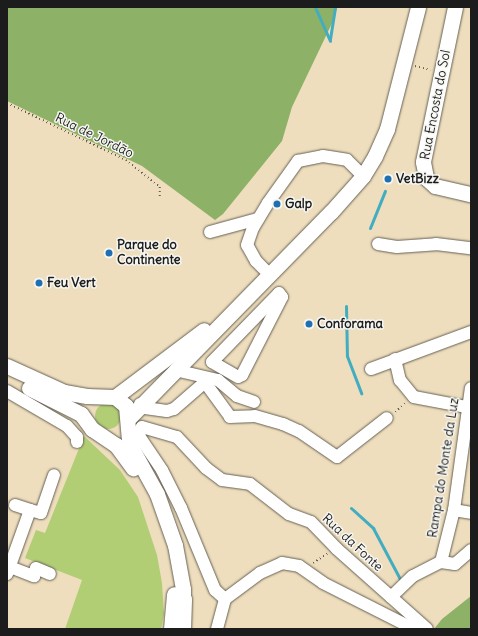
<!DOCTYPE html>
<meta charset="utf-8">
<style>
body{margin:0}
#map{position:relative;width:478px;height:636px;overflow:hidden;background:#eedebd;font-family:Delius,sans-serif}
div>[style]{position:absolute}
.green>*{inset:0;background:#b2ce75}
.round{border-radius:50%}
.forest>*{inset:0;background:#8db166}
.stream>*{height:3px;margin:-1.5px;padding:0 1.5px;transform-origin:1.5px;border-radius:1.5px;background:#42adc1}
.path>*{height:1.5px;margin-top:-0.75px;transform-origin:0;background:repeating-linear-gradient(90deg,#666054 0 1px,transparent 0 4px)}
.roads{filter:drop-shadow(0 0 1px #666054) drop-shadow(0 0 1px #666054)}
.minor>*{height:12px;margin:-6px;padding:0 6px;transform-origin:6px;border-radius:6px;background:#fff}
.major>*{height:15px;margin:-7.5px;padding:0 7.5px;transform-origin:7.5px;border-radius:7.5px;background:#fff}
.highway>*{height:17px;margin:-8.5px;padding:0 8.5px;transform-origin:8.5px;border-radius:8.5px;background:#fff}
.dots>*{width:11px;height:11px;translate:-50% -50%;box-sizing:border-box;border:2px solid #f6f6f2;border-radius:50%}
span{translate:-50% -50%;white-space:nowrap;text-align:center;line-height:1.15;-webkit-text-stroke:3px #f6f6f2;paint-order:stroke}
.street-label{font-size:13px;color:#1c1c1c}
.poi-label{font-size:13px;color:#1c1c1c;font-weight:700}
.left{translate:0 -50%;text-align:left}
.frame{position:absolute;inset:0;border:8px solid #1c1c1c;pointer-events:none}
</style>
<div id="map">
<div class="green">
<i class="round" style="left:95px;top:403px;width:26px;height:26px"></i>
<i style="clip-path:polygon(84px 436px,120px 470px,138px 497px,157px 555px,162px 583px,164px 614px,161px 629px,65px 629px,82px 580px,25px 558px,36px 530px,45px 533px)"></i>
</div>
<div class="forest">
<i style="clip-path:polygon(7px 7px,337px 7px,335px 17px,292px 107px,282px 141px,223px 214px,215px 220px,142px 166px,7px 101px)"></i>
<i style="clip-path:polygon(471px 596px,471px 629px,434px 629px,442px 619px)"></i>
</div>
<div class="stream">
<i style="left:315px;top:7px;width:37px;rotate:66deg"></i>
<i style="left:330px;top:39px;width:32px;rotate:-81deg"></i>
<i style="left:370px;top:228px;width:40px;rotate:-68deg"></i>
<i style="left:346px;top:306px;width:50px;rotate:88.9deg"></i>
<i style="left:347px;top:356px;width:40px;rotate:69deg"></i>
<i style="left:351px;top:508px;width:30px;rotate:42deg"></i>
<i style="left:373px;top:528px;width:58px;rotate:62.1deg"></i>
</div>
<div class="path">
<i style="left:415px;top:66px;width:16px;rotate:14deg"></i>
<i style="left:7px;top:103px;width:132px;rotate:25.6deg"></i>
<i style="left:126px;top:160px;width:43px;rotate:38.5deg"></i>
<i style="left:160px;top:187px;width:10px;rotate:90deg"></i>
<i style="left:395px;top:412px;width:13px;rotate:-42deg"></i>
<i style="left:313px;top:563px;width:17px;rotate:-33deg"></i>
</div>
<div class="roads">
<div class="minor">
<i style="left:210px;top:232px;width:50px;rotate:-15.2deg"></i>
<i style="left:378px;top:244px;width:19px;rotate:9deg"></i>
<i style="left:397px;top:247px;width:39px;rotate:-4deg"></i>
<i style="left:436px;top:244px;width:35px;rotate:7deg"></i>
<i style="left:269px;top:274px;width:18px;rotate:-135deg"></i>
<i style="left:256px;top:261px;width:18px;rotate:-119deg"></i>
<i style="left:247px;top:245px;width:18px;rotate:-71deg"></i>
<i style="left:253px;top:228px;width:29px;rotate:-59deg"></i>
<i style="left:268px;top:203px;width:52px;rotate:-54.5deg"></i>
<i style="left:298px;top:161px;width:25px;rotate:-11deg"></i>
<i style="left:323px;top:156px;width:24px;rotate:9deg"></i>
<i style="left:347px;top:160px;width:23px;rotate:45deg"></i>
<i style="left:279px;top:293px;width:5px;rotate:53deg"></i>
<i style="left:282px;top:297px;width:88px;rotate:117.1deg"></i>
<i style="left:242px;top:375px;width:4px;rotate:153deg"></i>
<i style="left:238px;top:377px;width:30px;rotate:-150deg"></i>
<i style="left:212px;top:362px;width:96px;rotate:-45.8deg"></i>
<i style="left:395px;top:359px;width:22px;rotate:77deg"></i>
<i style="left:400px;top:380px;width:22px;rotate:51deg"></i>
<i style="left:414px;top:397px;width:58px;rotate:10.9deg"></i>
<i style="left:371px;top:369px;width:107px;rotate:-20.3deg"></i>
<i style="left:175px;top:370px;width:44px;rotate:13.1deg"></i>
<i style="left:218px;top:380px;width:25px;rotate:40deg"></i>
<i style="left:237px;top:396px;width:18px;rotate:19deg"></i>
<i style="left:7px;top:391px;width:69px;rotate:30.3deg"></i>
<i style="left:67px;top:426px;width:15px;rotate:48deg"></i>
<i style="left:77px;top:437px;width:5px;rotate:90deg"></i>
<i style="left:140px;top:404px;width:6px;rotate:39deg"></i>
<i style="left:145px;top:408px;width:22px;rotate:8deg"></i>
<i style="left:167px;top:411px;width:7px;rotate:-16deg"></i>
<i style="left:174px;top:409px;width:37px;rotate:-41deg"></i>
<i style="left:202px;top:385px;width:5px"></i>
<i style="left:207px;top:385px;width:39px;rotate:54deg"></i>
<i style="left:230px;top:417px;width:25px;rotate:-2deg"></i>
<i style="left:255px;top:416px;width:29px;rotate:16deg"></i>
<i style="left:283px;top:424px;width:17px;rotate:24deg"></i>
<i style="left:299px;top:431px;width:46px;rotate:34.4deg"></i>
<i style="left:337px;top:457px;width:63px;rotate:-38deg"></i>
<i style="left:15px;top:505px;width:16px;rotate:18deg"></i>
<i style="left:454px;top:510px;width:17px;rotate:10deg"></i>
<i style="left:441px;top:562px;width:14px;rotate:8deg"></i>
<i style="left:455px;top:564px;width:21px;rotate:-41deg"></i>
<i style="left:10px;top:567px;width:26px;rotate:21deg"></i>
<i style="left:34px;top:576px;width:8px;rotate:-76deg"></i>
<i style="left:36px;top:568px;width:15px;rotate:23deg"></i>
<i style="left:7px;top:574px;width:68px;rotate:-70.2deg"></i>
<i style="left:30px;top:510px;width:11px;rotate:15deg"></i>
<i style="left:41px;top:513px;width:40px;rotate:-71.1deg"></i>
<i style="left:391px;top:597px;width:30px;rotate:-44deg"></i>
<i style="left:413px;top:576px;width:31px;rotate:-27deg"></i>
<i style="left:441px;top:562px;width:54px;rotate:-76deg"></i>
<i style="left:454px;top:510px;width:123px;rotate:-82.1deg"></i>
<i style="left:225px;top:599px;width:13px;rotate:-138deg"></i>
<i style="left:215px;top:590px;width:89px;rotate:-112.5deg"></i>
<i style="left:181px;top:508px;width:42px;rotate:-116.6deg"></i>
<i style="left:162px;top:470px;width:40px;rotate:-124deg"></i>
<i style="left:140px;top:437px;width:4px;rotate:-117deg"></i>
<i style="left:138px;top:433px;width:7px;rotate:-56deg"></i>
<i style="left:142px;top:427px;width:36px;rotate:16deg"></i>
<i style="left:177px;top:437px;width:42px;rotate:46.9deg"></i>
<i style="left:206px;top:468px;width:20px;rotate:37deg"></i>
<i style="left:222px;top:480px;width:28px;rotate:8deg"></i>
<i style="left:250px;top:484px;width:49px;rotate:37.6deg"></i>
<i style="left:289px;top:514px;width:23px;rotate:20deg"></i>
<i style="left:311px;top:522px;width:37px;rotate:46deg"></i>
<i style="left:337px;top:549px;width:120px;rotate:41.6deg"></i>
<i style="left:217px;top:629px;width:31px;rotate:-75deg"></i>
<i style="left:225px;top:599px;width:44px;rotate:-36.6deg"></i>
<i style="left:260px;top:573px;width:24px;rotate:-24deg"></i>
<i style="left:282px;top:563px;width:17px;rotate:10deg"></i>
<i style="left:299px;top:566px;width:29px;rotate:35deg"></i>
<i style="left:323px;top:583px;width:102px;rotate:26.8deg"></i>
</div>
<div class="major">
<i style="left:455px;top:7px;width:158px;rotate:101.7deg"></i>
<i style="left:423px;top:162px;width:16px;rotate:79deg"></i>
<i style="left:426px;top:178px;width:12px;rotate:42deg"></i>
<i style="left:435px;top:186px;width:37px;rotate:13deg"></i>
<i style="left:7px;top:366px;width:63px;rotate:24.5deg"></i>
<i style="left:64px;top:392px;width:23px;rotate:10deg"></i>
<i style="left:87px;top:396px;width:28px;rotate:2deg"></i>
<i style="left:115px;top:397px;width:14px;rotate:39deg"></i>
<i style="left:126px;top:406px;width:37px;rotate:85deg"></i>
<i style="left:129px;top:443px;width:58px;rotate:61.2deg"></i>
<i style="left:157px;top:494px;width:54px;rotate:70.6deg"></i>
<i style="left:175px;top:545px;width:45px;rotate:79.7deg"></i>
<i style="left:183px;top:589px;width:21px;rotate:90deg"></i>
<i style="left:29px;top:388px;width:58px;rotate:26.6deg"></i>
<i style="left:81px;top:414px;width:19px;rotate:54deg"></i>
<i style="left:92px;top:429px;width:29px;rotate:34deg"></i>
<i style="left:116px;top:445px;width:29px;rotate:54deg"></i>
<i style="left:115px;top:397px;width:111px;rotate:-37deg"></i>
<i style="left:128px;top:419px;width:290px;rotate:-45.6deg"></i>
<i style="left:331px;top:212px;width:48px;rotate:-48.4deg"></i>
<i style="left:363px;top:176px;width:23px;rotate:-59deg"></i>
<i style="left:375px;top:156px;width:30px;rotate:-66deg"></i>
<i style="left:387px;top:129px;width:126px;rotate:-75.7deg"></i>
<i style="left:171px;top:629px;width:35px;rotate:-85deg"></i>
</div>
<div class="highway">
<i style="left:182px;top:629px;width:30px;rotate:-88deg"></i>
</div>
</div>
<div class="dots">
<i style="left:388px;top:179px;background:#1f6fb2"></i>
<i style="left:277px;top:204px;background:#1f6fb2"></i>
<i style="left:109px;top:253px;background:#1f6fb2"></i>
<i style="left:39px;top:283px;background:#1f6fb2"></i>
<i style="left:309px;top:324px;background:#1f6fb2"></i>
</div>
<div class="street-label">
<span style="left:436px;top:105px;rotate:-79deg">Rua Encosta do Sol</span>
<span style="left:94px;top:136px;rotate:26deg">Rua de Jordão</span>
<span style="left:444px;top:468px;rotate:-81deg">Rampa do Monte da Luz</span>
<span style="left:352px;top:543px;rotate:43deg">Rua da Fonte</span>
</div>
<div class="poi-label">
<span class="left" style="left:396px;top:179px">VetBizz</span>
<span class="left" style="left:285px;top:204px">Galp</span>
<span class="left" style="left:117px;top:253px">Parque do<br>Continente</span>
<span class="left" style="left:47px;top:283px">Feu Vert</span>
<span class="left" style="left:317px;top:324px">Conforama</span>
</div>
<div class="frame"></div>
</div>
